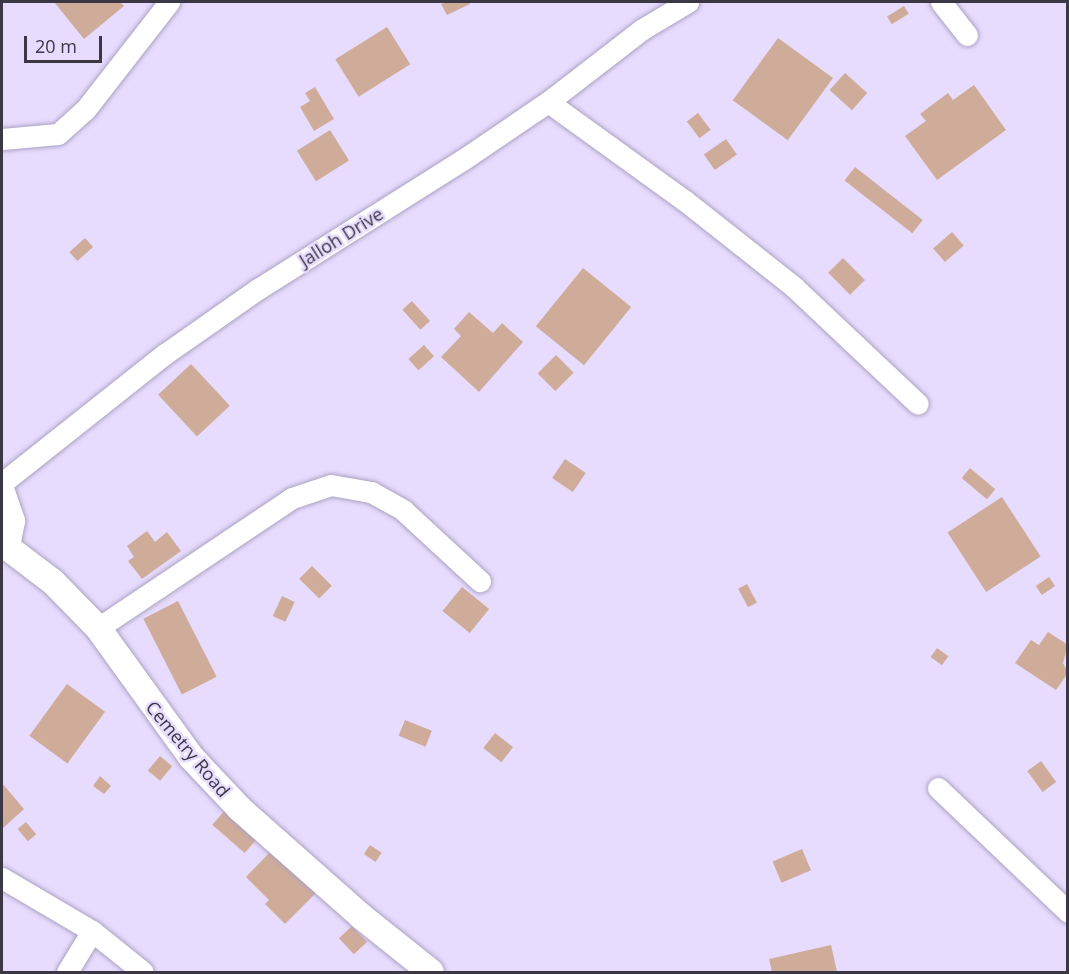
<!DOCTYPE html>
<style>
body{margin:0}
#map{position:relative;width:1069px;height:974px;overflow:hidden;background:#e7dcfe;font-family:"Open Sans",sans-serif}
div>[style]{position:absolute}
.building>*{inset:0;background:#cfac9a;transform-origin:0 0}
.roads{filter:drop-shadow(0 0 2px #aca2c3) drop-shadow(0 0 2px #aca2c3)}
.minor>*{height:21px;margin:-10.5px;padding:0 10.5px;transform-origin:10.5px;border-radius:10.5px;background:#fff}
.tertiary>*{height:26px;margin:-13px;padding:0 13px;transform-origin:13px;border-radius:13px;background:#fff}
span{translate:-50% -50%;white-space:nowrap;text-align:center;line-height:1.15;-webkit-text-stroke:5px #e7dcfe;paint-order:stroke}
.street-label{font-size:18px;color:#3b3744}
.frame{position:absolute;inset:0;border:3px solid #3b3744;pointer-events:none}
.scale{position:absolute;left:24px;top:36px;width:78px;height:27px;box-sizing:border-box;border:3px solid #3b3744;border-top:0;padding-left:8px;font-size:18px;line-height:21px;white-space:nowrap;color:#3b3744;-webkit-text-stroke:4px #e7dcfe;paint-order:stroke}
</style>
<div id="map">
<div class="building">
<i style="clip-path:polygon(54px 2px,120px 2px,124px 6px,84px 39px)"></i>
<i style="clip-path:polygon(447px 2px,469px 2px,470px 4px,447px 15px,441px 4px)"></i>
<i style="left:904px;top:6px;width:9px;height:20px;rotate:58deg"></i>
<i style="left:387px;top:27px;width:44px;height:61px;rotate:58deg"></i>
<i style="left:778px;top:38px;width:68px;height:77px;rotate:36deg"></i>
<i style="left:845px;top:73px;width:30px;height:23px;rotate:42deg"></i>
<i style="clip-path:polygon(974px 85px,1006px 130px,937px 180px,905px 136px,926px 121px,920px 114px,948px 93px,953px 100px)"></i>
<i style="clip-path:polygon(315px 87px,334px 119px,314px 131px,300px 107px,310px 101px,305px 93px)"></i>
<i style="left:698px;top:113px;width:21px;height:14px;rotate:53deg"></i>
<i style="left:330px;top:130px;width:36px;height:39px;rotate:58deg"></i>
<i style="left:726px;top:139px;width:19px;height:27px;rotate:55deg"></i>
<i style="left:855px;top:167px;width:86px;height:17px;rotate:38deg"></i>
<i style="left:952px;top:232px;width:18px;height:25px;rotate:49deg"></i>
<i style="left:85px;top:238px;width:12px;height:21px;rotate:48deg"></i>
<i style="left:843px;top:258px;width:31px;height:21px;rotate:45deg"></i>
<i style="left:583px;top:268px;width:62px;height:75px;rotate:39deg"></i>
<i style="left:412px;top:301px;width:27px;height:13px;rotate:48deg"></i>
<i style="clip-path:polygon(469px 312px,493px 333px,502px 323px,523px 342px,479px 392px,441px 357px,461px 336px,454px 329px)"></i>
<i style="left:424px;top:345px;width:15px;height:21px;rotate:48deg"></i>
<i style="left:556px;top:355px;width:25px;height:26px;rotate:45deg"></i>
<i style="left:191px;top:364px;width:57px;height:45px;rotate:47deg"></i>
<i style="left:565px;top:459px;width:25px;height:23px;rotate:34deg"></i>
<i style="left:970px;top:468px;width:33px;height:13px;rotate:40deg"></i>
<i style="left:1002px;top:497px;width:71px;height:65px;rotate:57deg"></i>
<i style="clip-path:polygon(147px 531px,155px 542px,167px 532px,181px 551px,142px 579px,128px 561px,134px 557px,127px 546px)"></i>
<i style="left:312px;top:566px;width:28px;height:18px;rotate:45deg"></i>
<i style="left:1049px;top:577px;width:11px;height:16px;rotate:56deg"></i>
<i style="left:747px;top:584px;width:21px;height:10px;rotate:62deg"></i>
<i style="left:462px;top:587px;width:35px;height:31px;rotate:39deg"></i>
<i style="left:282px;top:596px;width:14px;height:22px;rotate:25deg"></i>
<i style="left:178px;top:601px;width:85px;height:39px;rotate:63deg"></i>
<i style="clip-path:polygon(1048px 632px,1068px 645px,1063px 663px,1068px 673px,1056px 690px,1015px 663px,1031px 640px,1039px 645px)"></i>
<i style="left:937px;top:648px;width:14px;height:11px;rotate:36deg"></i>
<i style="left:67px;top:684px;width:47px;height:64px;rotate:36deg"></i>
<i style="left:405px;top:720px;width:29px;height:17px;rotate:22deg"></i>
<i style="left:495px;top:733px;width:23px;height:19px;rotate:38deg"></i>
<i style="left:160px;top:756px;width:16px;height:19px;rotate:40deg"></i>
<i style="left:1041px;top:761px;width:26px;height:17px;rotate:54deg"></i>
<i style="clip-path:polygon(100px 776px,111px 786px,104px 794px,93px 786px)"></i>
<i style="clip-path:polygon(2px 783px,24px 809px,2px 829px)"></i>
<i style="left:226px;top:809px;width:43px;height:21px;rotate:41deg"></i>
<i style="left:26px;top:822px;width:16px;height:11px;rotate:50deg"></i>
<i style="left:370px;top:845px;width:14px;height:11px;rotate:34deg"></i>
<i style="left:802px;top:849px;width:23px;height:32px;rotate:67deg"></i>
<i style="clip-path:polygon(272px 850px,316px 893px,285px 924px,265px 904px,269px 900px,246px 877px)"></i>
<i style="left:352px;top:926px;width:22px;height:18px;rotate:47deg"></i>
<i style="clip-path:polygon(831px 945px,837px 972px,772px 972px,769px 959px)"></i>
</div>
<div class="roads">
<div class="minor">
<i style="left:941px;top:2px;width:42px;rotate:51.8deg"></i>
<i style="left:548px;top:102px;width:168px;rotate:35.8deg"></i>
<i style="left:684px;top:200px;width:140px;rotate:38.3deg"></i>
<i style="left:794px;top:287px;width:170px;rotate:43.3deg"></i>
<i style="left:2px;top:139px;width:56px;rotate:-5.1deg"></i>
<i style="left:58px;top:134px;width:36px;rotate:-42deg"></i>
<i style="left:85px;top:110px;width:137px;rotate:-52.1deg"></i>
<i style="left:2px;top:483px;width:208px;rotate:-38.4deg"></i>
<i style="left:165px;top:354px;width:113px;rotate:-35deg"></i>
<i style="left:258px;top:289px;width:244px;rotate:-32.3deg"></i>
<i style="left:464px;top:159px;width:102px;rotate:-34.2deg"></i>
<i style="left:548px;top:102px;width:118px;rotate:-37.7deg"></i>
<i style="left:641px;top:30px;width:55px;rotate:-30.8deg"></i>
<i style="left:98px;top:628px;width:234px;rotate:-33.8deg"></i>
<i style="left:292px;top:498px;width:41px;rotate:-18.4deg"></i>
<i style="left:331px;top:485px;width:41px;rotate:9.9deg"></i>
<i style="left:371px;top:492px;width:37px;rotate:29deg"></i>
<i style="left:403px;top:510px;width:105px;rotate:42.7deg"></i>
<i style="left:938px;top:788px;width:180px;rotate:43.6deg"></i>
<i style="left:2px;top:878px;width:104px;rotate:30.5deg"></i>
<i style="left:92px;top:931px;width:65px;rotate:38.8deg"></i>
<i style="left:67px;top:972px;width:48px;rotate:-58.6deg"></i>
</div>
<div class="tertiary">
<i style="left:2px;top:492px;width:31px;rotate:71deg"></i>
<i style="left:12px;top:521px;width:26px;rotate:101deg"></i>
<i style="left:7px;top:547px;width:58px;rotate:37.3deg"></i>
<i style="left:53px;top:582px;width:64px;rotate:45.6deg"></i>
<i style="left:98px;top:628px;width:159px;rotate:54.2deg"></i>
<i style="left:191px;top:757px;width:71px;rotate:46.7deg"></i>
<i style="left:240px;top:809px;width:163px;rotate:41.5deg"></i>
<i style="left:362px;top:917px;width:88px;rotate:38.6deg"></i>
</div>
</div>
<div class="street-label">
<span style="left:341px;top:237px;rotate:-32deg">Jalloh Drive</span>
<span style="left:188px;top:749px;rotate:50deg">Cemetry Road</span>
</div>
<div class="frame"></div>
<div class="scale">20 m</div>
</div>
